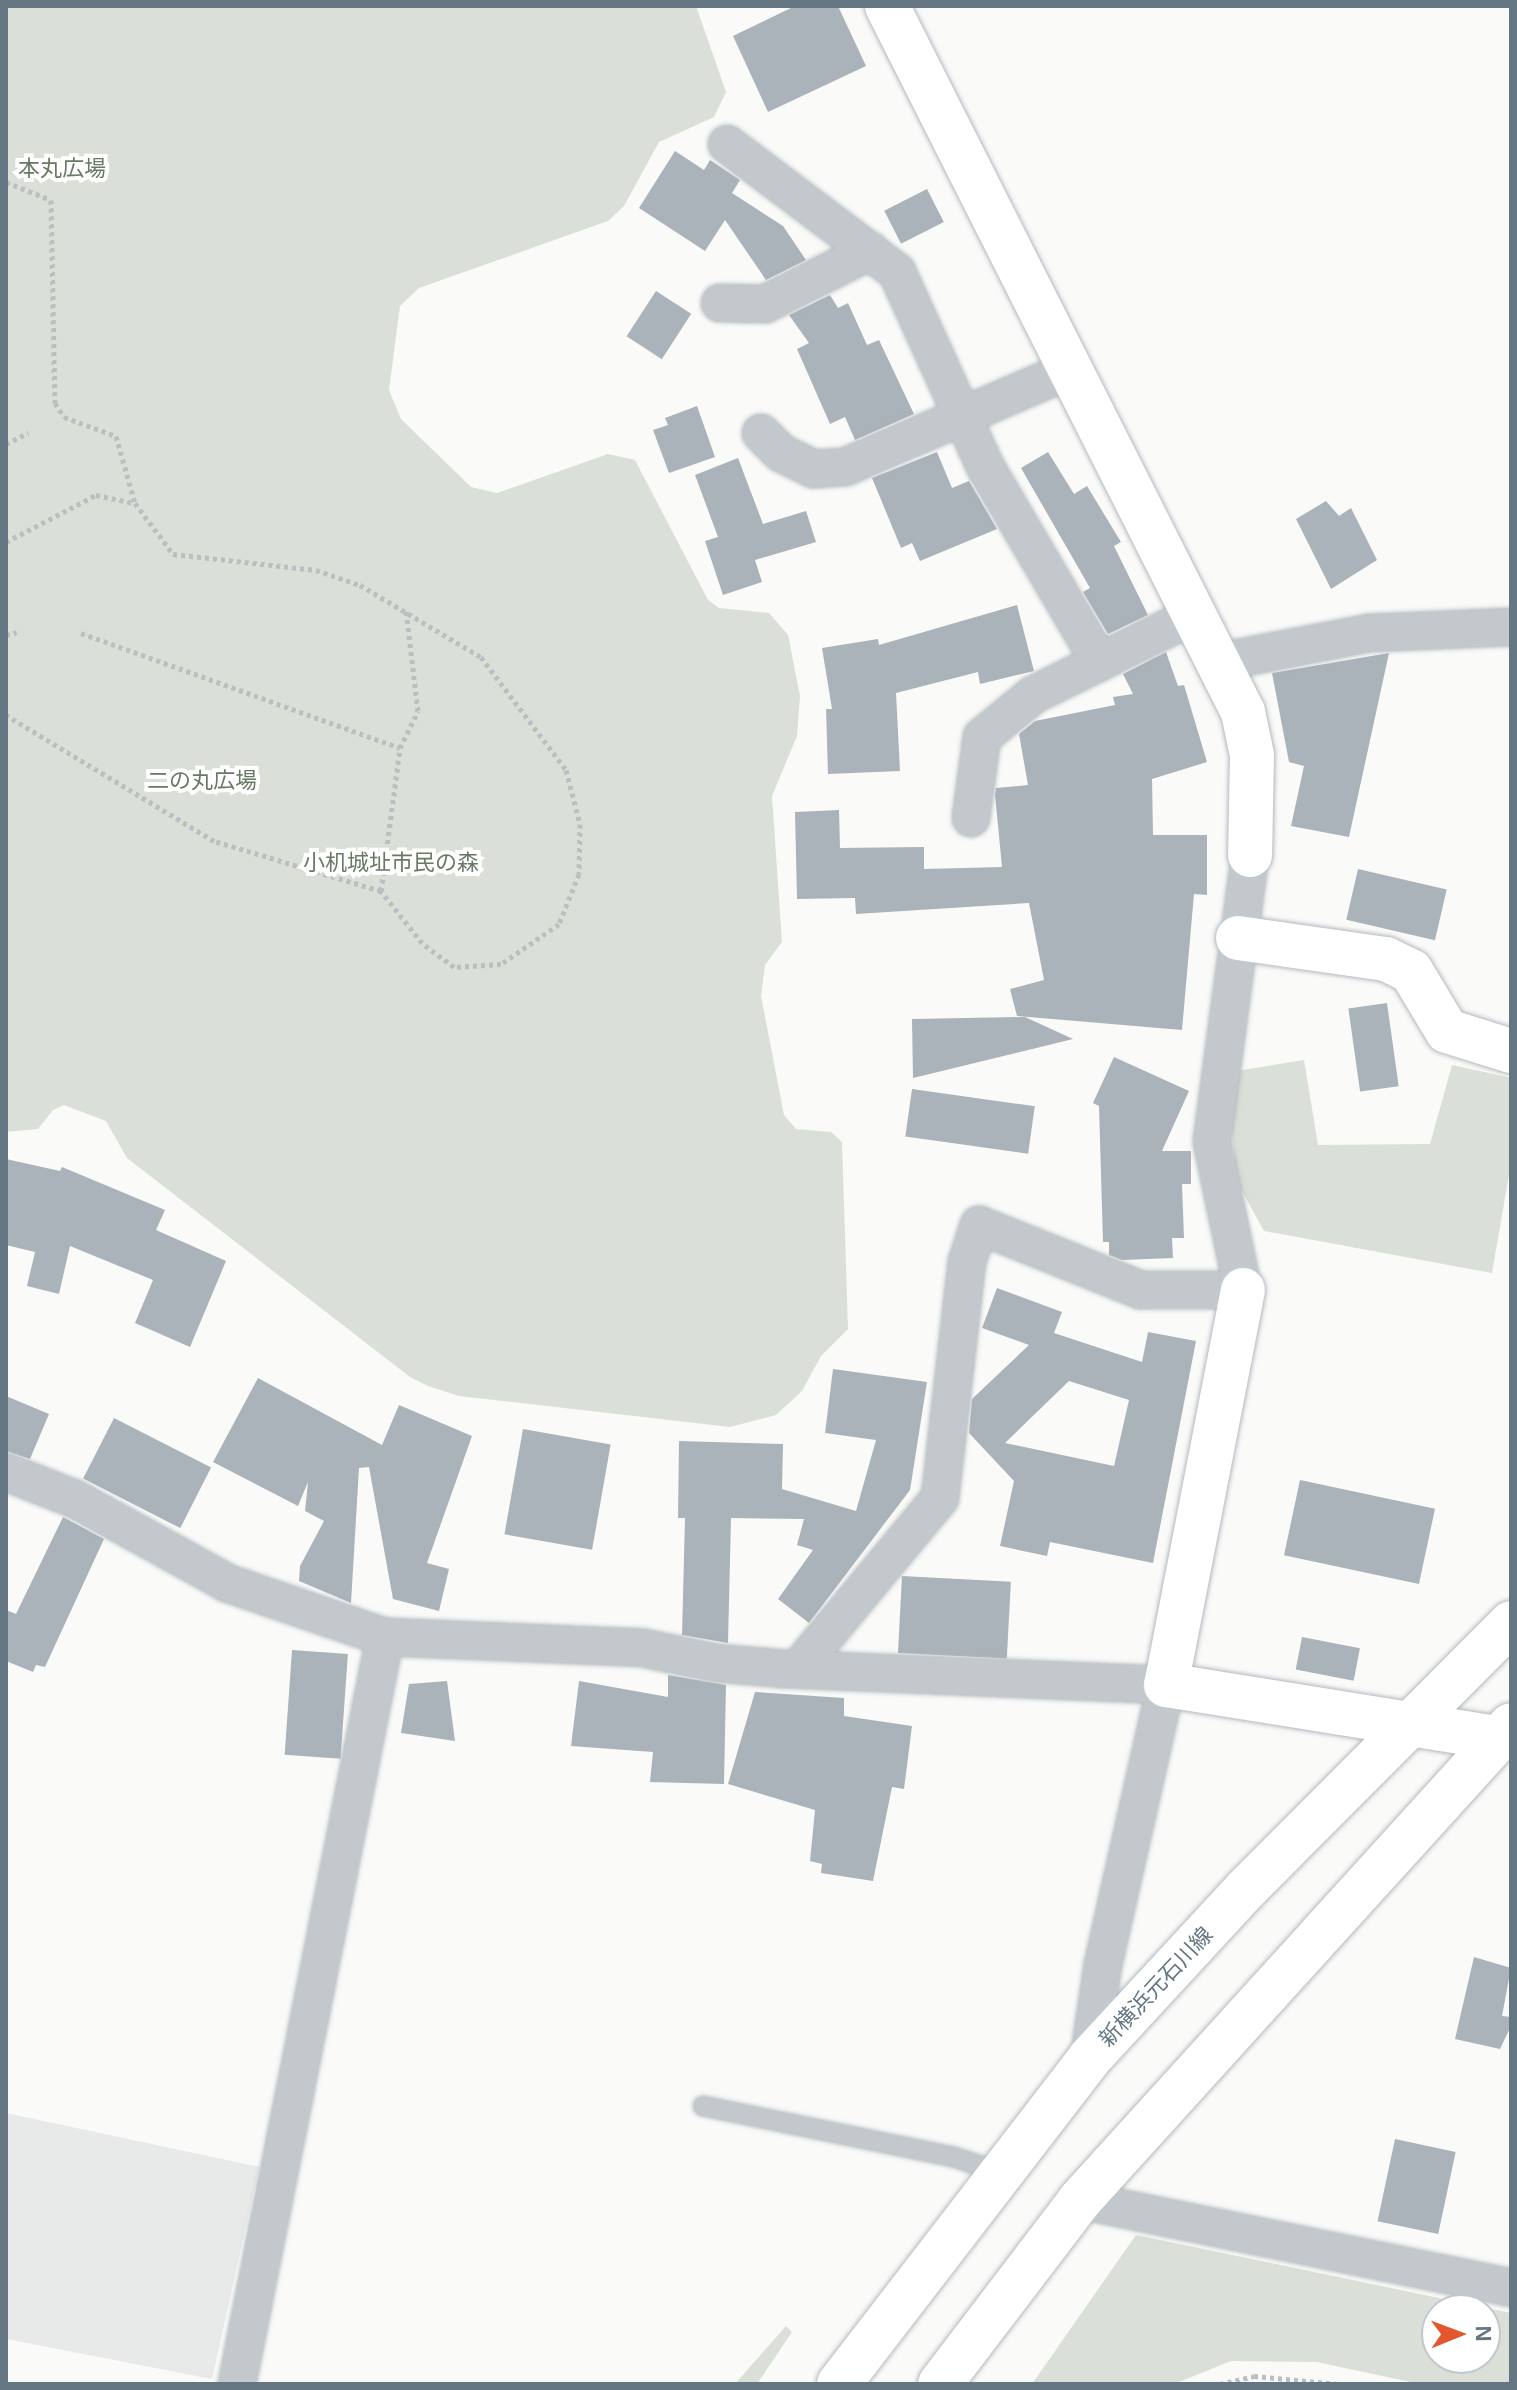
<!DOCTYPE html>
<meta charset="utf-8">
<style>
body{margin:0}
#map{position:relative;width:1517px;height:2390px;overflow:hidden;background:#fafaf8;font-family:Helvetica,"Noto Sans JP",sans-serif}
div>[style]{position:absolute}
.built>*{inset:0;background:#e8e9e9}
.green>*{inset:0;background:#dadfd7}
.building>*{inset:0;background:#aab3b9;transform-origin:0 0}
.path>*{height:5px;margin-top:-2.5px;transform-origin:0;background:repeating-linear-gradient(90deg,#bbbfc2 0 4px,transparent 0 8px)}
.roads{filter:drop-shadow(0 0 2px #b3babf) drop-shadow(0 0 2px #b3babf)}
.lane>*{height:18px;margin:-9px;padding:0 9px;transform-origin:9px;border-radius:9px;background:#c3c8cc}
.street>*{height:36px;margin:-18px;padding:0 18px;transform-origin:18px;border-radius:18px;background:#c3c8cc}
.secondary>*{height:44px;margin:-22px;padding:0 22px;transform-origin:22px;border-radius:22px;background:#fff}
span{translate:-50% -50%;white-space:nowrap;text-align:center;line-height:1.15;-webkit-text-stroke:8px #fff;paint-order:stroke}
.park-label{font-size:22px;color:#687a64}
.street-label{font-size:22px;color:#657683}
.frame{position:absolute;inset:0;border:8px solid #657683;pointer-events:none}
.north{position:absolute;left:1421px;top:2294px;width:80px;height:80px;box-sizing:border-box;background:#fff;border:2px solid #c1c8cd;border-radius:50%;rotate:89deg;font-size:22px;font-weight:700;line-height:32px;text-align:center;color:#657683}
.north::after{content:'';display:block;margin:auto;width:28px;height:36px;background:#e4572e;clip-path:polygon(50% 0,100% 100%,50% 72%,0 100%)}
</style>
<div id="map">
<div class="built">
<i style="clip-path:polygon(6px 2113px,259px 2167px,212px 2379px,6px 2339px)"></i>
</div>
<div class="green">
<i style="clip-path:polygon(6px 6px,696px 6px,726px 92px,714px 117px,659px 142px,624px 206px,608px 221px,419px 288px,400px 306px,389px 390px,401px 419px,471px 487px,497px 493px,608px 454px,635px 460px,708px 600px,719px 608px,769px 613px,788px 635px,800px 696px,797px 736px,772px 796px,782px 942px,765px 965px,761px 996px,784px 1115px,796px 1129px,831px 1132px,842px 1142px,848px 1329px,821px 1356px,802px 1391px,776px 1415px,730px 1427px,459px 1396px,428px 1386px,410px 1377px,127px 1158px,106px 1121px,64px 1105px,53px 1110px,38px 1129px,6px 1132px)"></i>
<i style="clip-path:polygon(1304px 1060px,1318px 1145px,1430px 1144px,1452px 1065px,1511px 1078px,1511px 1163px,1492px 1273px,1264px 1231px,1237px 1182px,1230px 1113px,1237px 1071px)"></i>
<i style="clip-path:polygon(evenodd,1136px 2235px,1511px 2313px,1511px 2384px,1420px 2384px,1317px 2362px,1231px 2361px,1174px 2384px,1032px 2384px,1136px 2235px,1485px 2310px,1485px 2358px,1437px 2358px,1437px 2310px,1485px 2310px)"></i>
<i style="clip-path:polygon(786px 2326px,792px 2332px,757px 2384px,735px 2384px)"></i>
</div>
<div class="building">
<i style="clip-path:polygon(795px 6px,838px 6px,866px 66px,768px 112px,733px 36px)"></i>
<i style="clip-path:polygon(675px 151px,704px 170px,710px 160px,740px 180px,732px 193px,783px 226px,806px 260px,766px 280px,725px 220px,705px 251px,639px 208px)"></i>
<i style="left:927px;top:189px;width:37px;height:48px;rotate:63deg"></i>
<i style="left:656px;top:291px;width:42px;height:54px;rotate:33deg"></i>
<i style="clip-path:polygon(830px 295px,838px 308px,848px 303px,867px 345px,879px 340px,914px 414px,855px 440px,845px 417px,830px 424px,797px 349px,809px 343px,789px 315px)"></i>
<i style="clip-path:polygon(697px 406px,715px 457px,669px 473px,653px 430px,668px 425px,665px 418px)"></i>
<i style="clip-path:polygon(937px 452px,952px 488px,969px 481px,997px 529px,920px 561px,912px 543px,901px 548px,872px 478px)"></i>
<i style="clip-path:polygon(1048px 452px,1074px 494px,1087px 486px,1121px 542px,1114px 546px,1148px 615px,1108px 634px,1083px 592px,1090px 588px,1021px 468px)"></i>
<i style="clip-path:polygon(738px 458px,763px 524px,806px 511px,816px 542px,755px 560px,762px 582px,723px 595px,705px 541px,718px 537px,695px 475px)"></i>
<i style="clip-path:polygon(1326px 501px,1339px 516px,1351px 508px,1377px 560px,1331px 589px,1296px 519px)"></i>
<i style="clip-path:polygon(1017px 605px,1034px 671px,980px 684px,978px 672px,896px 693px,900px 771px,828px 774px,826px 709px,832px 709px,822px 648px,878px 639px,879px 645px)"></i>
<i style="clip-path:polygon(1166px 652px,1178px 686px,1184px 685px,1207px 762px,1152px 779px,1153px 835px,1207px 835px,1207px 895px,1194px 894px,1182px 1030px,1017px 1016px,1010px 989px,1044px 980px,1029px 903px,856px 914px,855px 898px,797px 899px,795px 812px,839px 810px,840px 848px,924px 847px,924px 869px,1002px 867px,995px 795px,996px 788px,1028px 785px,1019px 734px,1035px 721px,1115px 705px,1113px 697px,1133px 694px,1123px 674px)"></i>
<i style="clip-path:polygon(1389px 653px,1349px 837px,1291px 826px,1304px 766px,1289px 762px,1272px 673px)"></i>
<i style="left:1358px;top:869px;width:91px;height:52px;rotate:13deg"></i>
<i style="left:1387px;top:1003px;width:84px;height:39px;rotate:82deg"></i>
<i style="clip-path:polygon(1025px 1017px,1073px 1039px,913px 1078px,912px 1019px)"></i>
<i style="clip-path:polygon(1114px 1057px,1189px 1091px,1162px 1151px,1191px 1151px,1191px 1184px,1182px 1184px,1184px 1238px,1172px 1238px,1173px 1258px,1122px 1260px,1109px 1255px,1109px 1242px,1103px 1242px,1099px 1106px,1093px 1103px)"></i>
<i style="left:912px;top:1089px;width:124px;height:48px;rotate:8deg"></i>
<i style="clip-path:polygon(6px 1159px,60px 1171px,62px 1167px,165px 1210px,156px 1230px,226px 1261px,190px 1347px,135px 1323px,153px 1280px,70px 1246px,59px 1294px,27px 1286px,35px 1252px,6px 1245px)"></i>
<i style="clip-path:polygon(evenodd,997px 1288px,1062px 1312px,1054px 1333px,1142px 1362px,1148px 1332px,1196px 1341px,1153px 1563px,1050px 1542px,1047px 1556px,1000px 1546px,1014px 1481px,969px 1433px,972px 1399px,1029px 1345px,982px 1328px,997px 1288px,1069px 1381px,1129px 1400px,1114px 1466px,1005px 1443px,1069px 1381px)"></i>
<i style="clip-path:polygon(833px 1369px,927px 1382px,910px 1490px,809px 1623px,778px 1599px,813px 1550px,797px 1545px,804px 1519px,731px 1518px,728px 1643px,682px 1635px,685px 1518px,678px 1518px,679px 1441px,783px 1444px,782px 1489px,856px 1511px,876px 1440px,825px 1433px)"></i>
<i style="clip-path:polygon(258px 1378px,382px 1445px,399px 1405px,472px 1436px,427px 1563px,449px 1569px,439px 1611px,393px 1599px,369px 1467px,359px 1468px,351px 1603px,299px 1581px,300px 1566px,324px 1521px,305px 1511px,308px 1482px,298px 1506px,213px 1462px)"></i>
<i style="clip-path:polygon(6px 1396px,49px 1414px,30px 1459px,6px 1451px)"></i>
<i style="left:114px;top:1418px;width:109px;height:68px;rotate:27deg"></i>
<i style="left:523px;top:1429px;width:89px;height:107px;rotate:10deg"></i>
<i style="left:1300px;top:1480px;width:138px;height:77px;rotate:12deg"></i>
<i style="clip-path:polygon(63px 1517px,104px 1539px,45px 1667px,36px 1665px,33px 1672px,6px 1661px,6px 1610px,16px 1614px)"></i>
<i style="left:902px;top:1576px;width:109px;height:77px;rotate:3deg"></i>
<i style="left:1302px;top:1637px;width:59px;height:33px;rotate:11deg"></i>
<i style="left:292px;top:1650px;width:56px;height:105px;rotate:4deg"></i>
<i style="clip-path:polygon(668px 1675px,726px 1685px,724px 1784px,650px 1782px,653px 1752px,571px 1746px,579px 1681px,668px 1697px)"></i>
<i style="clip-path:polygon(447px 1681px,455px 1741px,401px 1733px,409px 1684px)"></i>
<i style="clip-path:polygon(755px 1692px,844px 1698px,844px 1716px,912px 1726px,904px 1789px,892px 1787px,873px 1881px,821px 1873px,822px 1864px,810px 1861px,815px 1810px,728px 1784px)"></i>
<i style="clip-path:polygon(1474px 1957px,1511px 1968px,1502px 2016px,1511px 2017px,1511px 2026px,1500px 2049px,1455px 2039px)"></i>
<i style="left:1395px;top:2139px;width:62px;height:84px;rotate:12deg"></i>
</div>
<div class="path">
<i style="left:6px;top:182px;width:48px;rotate:21.8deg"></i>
<i style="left:51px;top:200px;width:203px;rotate:88.9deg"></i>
<i style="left:55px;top:403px;width:17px;rotate:57deg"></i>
<i style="left:64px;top:417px;width:55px;rotate:20.1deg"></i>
<i style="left:116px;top:436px;width:70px;rotate:74.2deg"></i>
<i style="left:135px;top:503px;width:64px;rotate:53.3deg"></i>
<i style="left:173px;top:554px;width:144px;rotate:6.4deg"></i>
<i style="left:316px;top:570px;width:46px;rotate:18.8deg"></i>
<i style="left:360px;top:585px;width:141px;rotate:30.8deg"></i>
<i style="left:481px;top:657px;width:141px;rotate:53deg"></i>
<i style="left:566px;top:770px;width:56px;rotate:75.5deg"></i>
<i style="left:580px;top:824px;width:50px;rotate:91.1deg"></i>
<i style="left:579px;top:874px;width:54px;rotate:111.8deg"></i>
<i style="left:559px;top:924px;width:70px;rotate:145.4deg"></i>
<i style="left:501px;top:964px;width:47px;rotate:176.3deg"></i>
<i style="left:454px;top:967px;width:40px;rotate:-143deg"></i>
<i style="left:422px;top:943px;width:66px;rotate:-128.3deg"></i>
<i style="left:381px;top:891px;width:174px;rotate:-163.3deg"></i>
<i style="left:214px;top:841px;width:243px;rotate:-148.8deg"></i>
<i style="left:6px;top:444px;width:25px;rotate:-27deg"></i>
<i style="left:6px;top:542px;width:102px;rotate:-27.6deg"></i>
<i style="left:96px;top:495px;width:39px;rotate:12deg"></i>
<i style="left:81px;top:633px;width:339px;rotate:19.8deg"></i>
<i style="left:6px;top:635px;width:11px;rotate:-15deg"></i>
<i style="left:381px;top:891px;width:144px;rotate:-82.4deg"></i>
<i style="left:400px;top:748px;width:41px;rotate:-64.1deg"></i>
<i style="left:418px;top:711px;width:101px;rotate:-96.8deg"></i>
<i style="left:1220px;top:2384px;width:35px;rotate:-13deg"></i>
<i style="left:1254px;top:2376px;width:85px;rotate:5.4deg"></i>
</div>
<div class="roads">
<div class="lane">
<i style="left:703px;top:2106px;width:256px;rotate:11.5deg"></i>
<i style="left:954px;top:2157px;width:51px;rotate:18.4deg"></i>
</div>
<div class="street">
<i style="left:727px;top:144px;width:213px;rotate:37deg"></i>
<i style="left:897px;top:272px;width:215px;rotate:65.6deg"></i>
<i style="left:986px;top:468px;width:225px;rotate:59.6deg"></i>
<i style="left:720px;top:303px;width:45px;rotate:1.3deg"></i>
<i style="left:765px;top:304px;width:118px;rotate:-26.8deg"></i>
<i style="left:761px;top:433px;width:28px;rotate:45deg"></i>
<i style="left:781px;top:453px;width:37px;rotate:26deg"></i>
<i style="left:814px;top:469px;width:31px;rotate:-4deg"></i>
<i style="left:845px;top:467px;width:249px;rotate:-23.4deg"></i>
<i style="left:1219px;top:662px;width:154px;rotate:-10.9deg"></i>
<i style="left:1370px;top:633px;width:141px;rotate:-2.4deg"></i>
<i style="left:971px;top:818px;width:82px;rotate:-82.3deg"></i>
<i style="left:982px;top:737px;width:66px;rotate:-39.5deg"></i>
<i style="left:1033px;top:695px;width:182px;rotate:-26.4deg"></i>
<i style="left:6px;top:1472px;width:74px;rotate:21.4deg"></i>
<i style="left:75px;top:1499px;width:174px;rotate:28.9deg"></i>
<i style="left:227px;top:1583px;width:167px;rotate:18.9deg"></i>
<i style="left:385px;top:1637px;width:258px;rotate:2.4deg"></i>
<i style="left:643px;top:1648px;width:75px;rotate:11.6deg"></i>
<i style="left:716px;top:1663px;width:70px;rotate:4.9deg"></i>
<i style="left:786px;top:1669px;width:380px;rotate:2.4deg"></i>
<i style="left:1166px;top:1685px;width:287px;rotate:102.7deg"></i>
<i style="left:1103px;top:1965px;width:95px;rotate:98.5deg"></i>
<i style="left:798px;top:1669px;width:222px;rotate:-50.3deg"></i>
<i style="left:940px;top:1498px;width:238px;rotate:-83.5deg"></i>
<i style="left:967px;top:1262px;width:39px;rotate:-72deg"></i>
<i style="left:979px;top:1225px;width:175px;rotate:21.9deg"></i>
<i style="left:1141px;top:1290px;width:102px"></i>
<i style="left:1243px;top:1290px;width:152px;rotate:-101.8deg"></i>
<i style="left:1212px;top:1141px;width:289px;rotate:-82.4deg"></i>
<i style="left:1080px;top:2200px;width:440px;rotate:11.5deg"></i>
<i style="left:237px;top:2384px;width:762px;rotate:-78.79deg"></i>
</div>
<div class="secondary">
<i style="left:887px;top:6px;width:791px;rotate:63.24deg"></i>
<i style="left:1243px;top:712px;width:44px;rotate:78.2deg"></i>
<i style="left:1252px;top:755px;width:100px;rotate:91.1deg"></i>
<i style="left:1238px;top:938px;width:149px;rotate:8.1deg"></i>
<i style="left:1386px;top:959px;width:28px;rotate:26deg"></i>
<i style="left:1411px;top:971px;width:70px;rotate:59deg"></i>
<i style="left:1447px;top:1031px;width:67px;rotate:17.4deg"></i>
<i style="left:1243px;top:1290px;width:402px;rotate:101deg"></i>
<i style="left:1166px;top:1685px;width:336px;rotate:9.1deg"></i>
<i style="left:839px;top:2384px;width:410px;rotate:-52.4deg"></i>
<i style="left:1089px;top:2059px;width:230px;rotate:-47.3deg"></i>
<i style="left:1245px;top:1890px;width:377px;rotate:-45.1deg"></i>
<i style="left:940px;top:2384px;width:231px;rotate:-52.7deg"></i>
<i style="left:1080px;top:2200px;width:641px;rotate:-47.78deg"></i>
</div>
</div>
<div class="park-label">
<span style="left:62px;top:169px">本丸広場</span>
<span style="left:202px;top:781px">二の丸広場</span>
<span style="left:391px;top:863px">小机城址市民の森</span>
</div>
<div class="street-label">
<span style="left:1156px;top:1987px;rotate:-47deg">新横浜元石川線</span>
</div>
<div class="frame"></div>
<div class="north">N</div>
</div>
